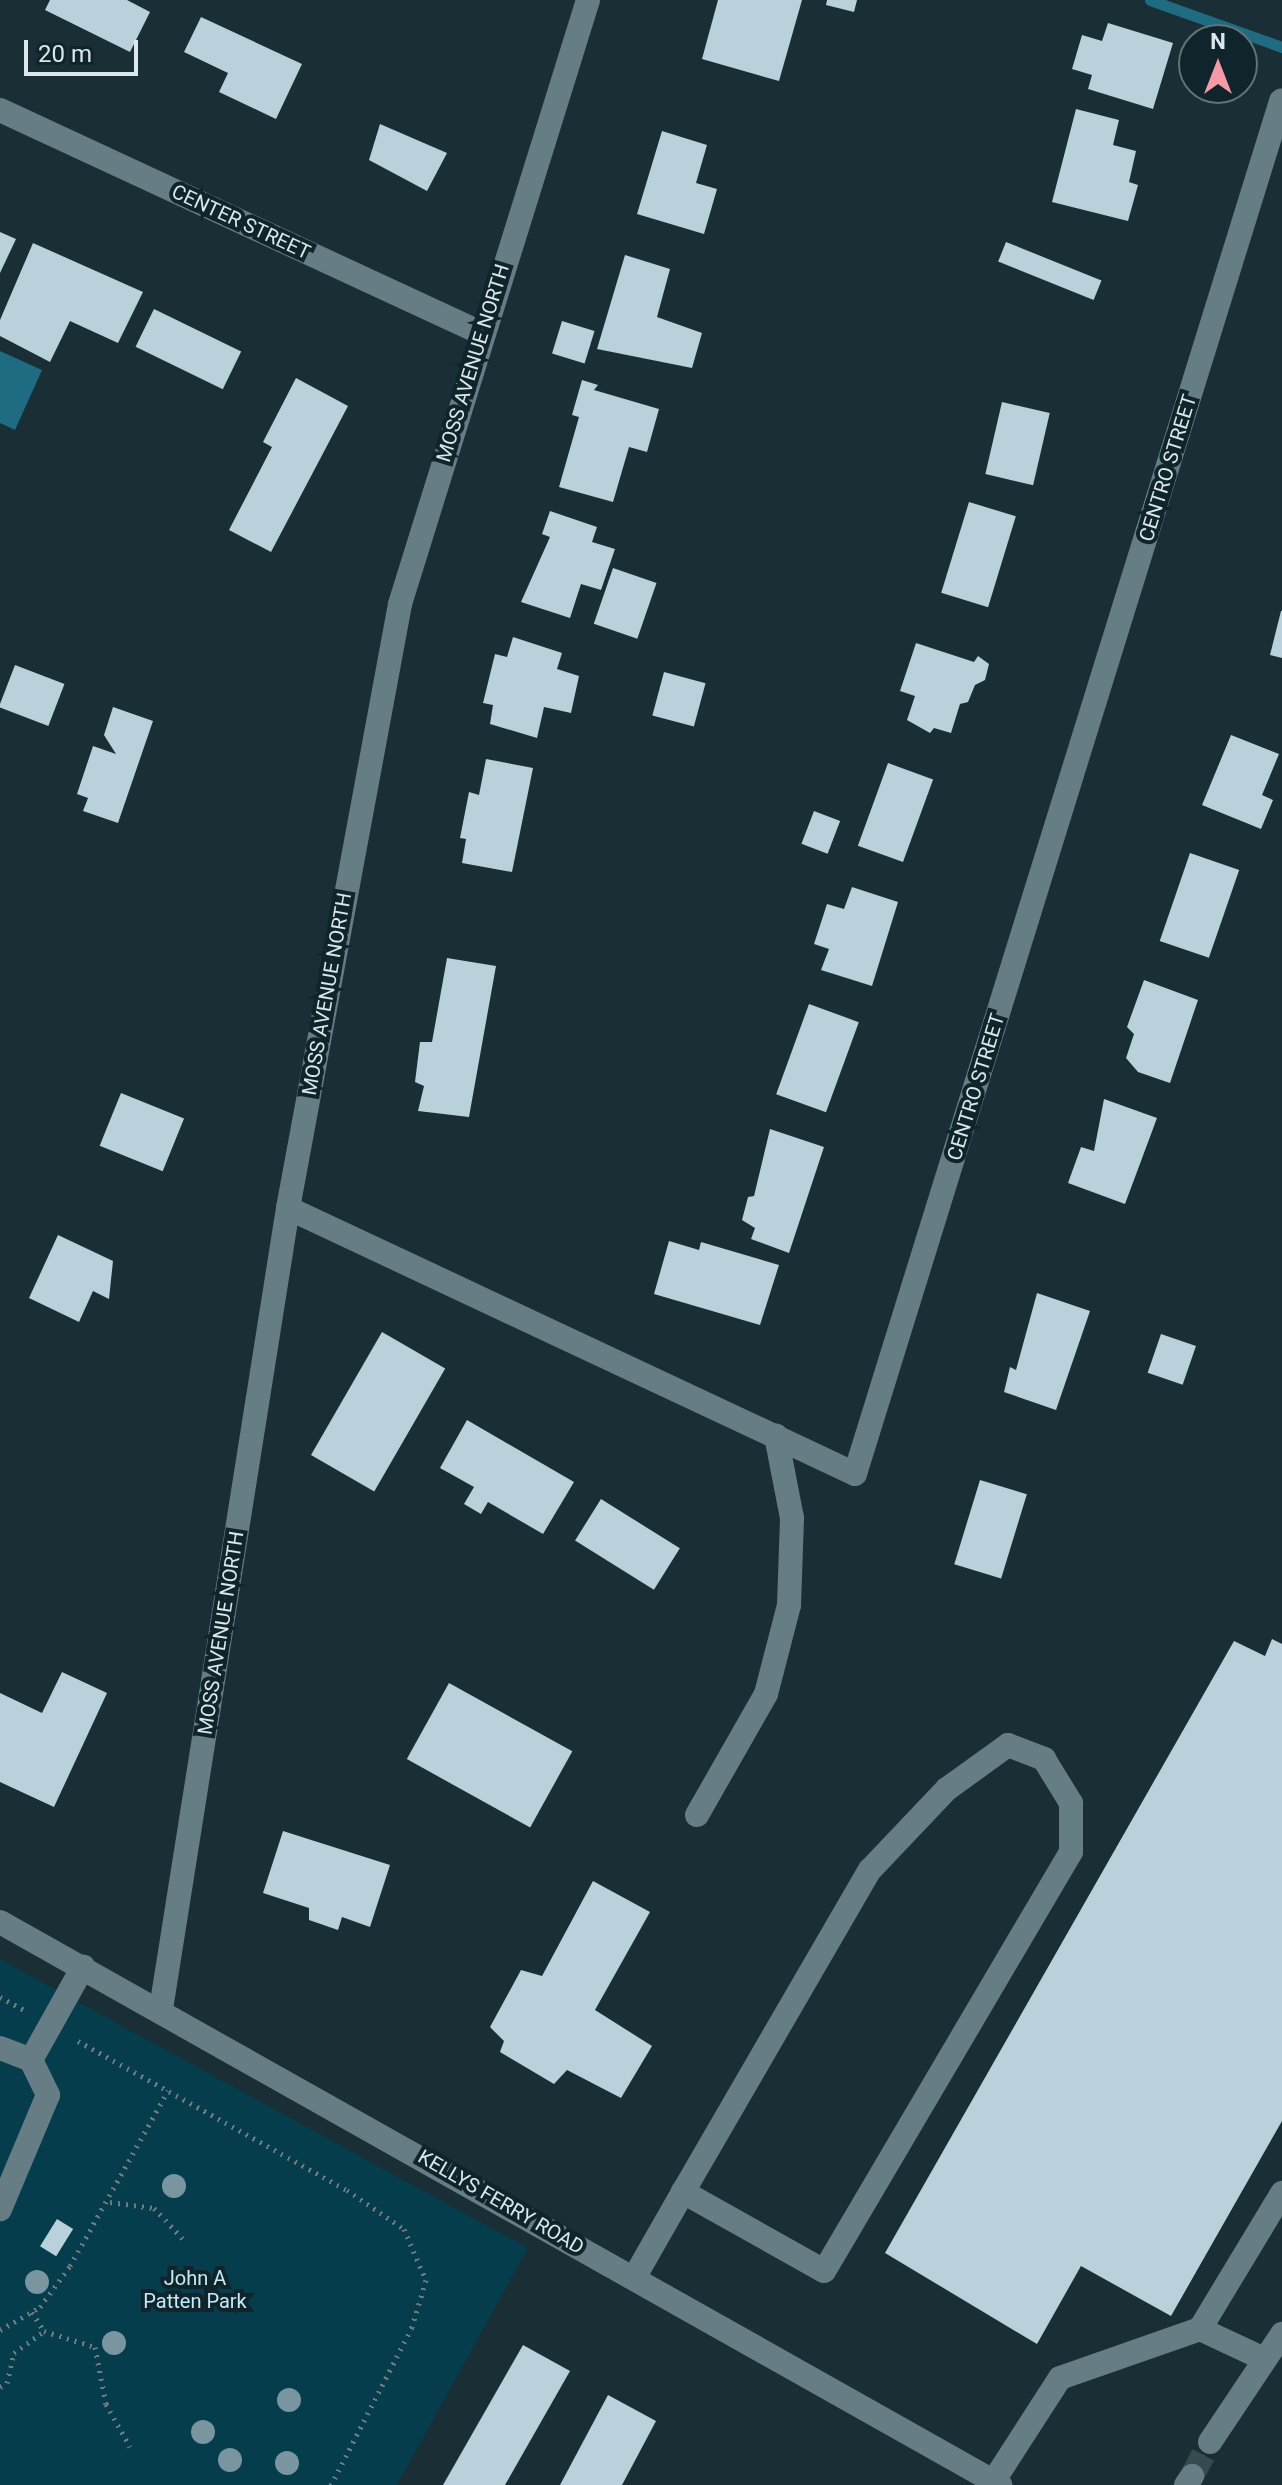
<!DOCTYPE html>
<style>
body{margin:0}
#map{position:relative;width:1282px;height:2485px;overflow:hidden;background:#1a2e35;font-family:Roboto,sans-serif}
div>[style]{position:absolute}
.green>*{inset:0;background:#063d4c}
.water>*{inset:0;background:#1f6b81}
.stream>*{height:11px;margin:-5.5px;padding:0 5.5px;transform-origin:5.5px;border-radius:5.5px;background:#1f6b81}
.building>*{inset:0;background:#b9d1da;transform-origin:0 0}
.minor-tunnel>*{height:24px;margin-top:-12px;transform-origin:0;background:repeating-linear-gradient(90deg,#374a50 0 24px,transparent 0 36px)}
.path>*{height:5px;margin-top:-2.5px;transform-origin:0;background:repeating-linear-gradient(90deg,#6c7c82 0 2px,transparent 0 8px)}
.minor>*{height:24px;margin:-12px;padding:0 12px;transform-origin:12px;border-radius:12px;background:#677d85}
.trees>*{width:24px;height:24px;margin:-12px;border-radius:50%;background:#7895a0}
span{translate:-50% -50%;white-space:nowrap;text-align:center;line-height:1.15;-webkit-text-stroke:8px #10242b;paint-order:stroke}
.street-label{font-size:20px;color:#dbe7eb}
.park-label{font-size:20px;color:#c4eaf8}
.north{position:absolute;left:1178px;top:24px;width:80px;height:80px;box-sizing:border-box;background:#10242b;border:2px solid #617278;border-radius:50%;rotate:0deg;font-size:22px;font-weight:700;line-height:32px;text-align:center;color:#dbe7eb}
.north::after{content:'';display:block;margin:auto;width:28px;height:36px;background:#f49aa6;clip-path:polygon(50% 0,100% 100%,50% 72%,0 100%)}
.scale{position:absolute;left:24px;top:40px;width:114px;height:36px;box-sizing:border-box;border:4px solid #dbe7eb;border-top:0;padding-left:10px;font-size:24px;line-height:28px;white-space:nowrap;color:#dbe7eb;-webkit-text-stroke:6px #10242b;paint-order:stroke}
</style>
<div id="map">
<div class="green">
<i style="clip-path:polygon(0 1959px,528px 2248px,397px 2485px,0 2485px)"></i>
</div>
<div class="water">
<i style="clip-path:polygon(0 351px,42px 370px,15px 430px,0 423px)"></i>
</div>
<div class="stream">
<i style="left:1150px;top:0;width:140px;rotate:19.6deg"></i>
</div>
<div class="building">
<i style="clip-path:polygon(50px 0,127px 0,150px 12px,130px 52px,45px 10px)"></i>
<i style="clip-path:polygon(718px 0,802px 0,779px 81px,702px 59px)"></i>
<i style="clip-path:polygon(827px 0,857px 0,854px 12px,826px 5px)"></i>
<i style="clip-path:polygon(201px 17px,302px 64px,276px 119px,219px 92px,228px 73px,184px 52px)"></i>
<i style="clip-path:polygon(1108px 23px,1173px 43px,1153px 109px,1088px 89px,1092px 75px,1072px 69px,1082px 35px,1102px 41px)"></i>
<i style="clip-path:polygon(1076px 109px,1119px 120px,1113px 145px,1136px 151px,1129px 182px,1138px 185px,1128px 221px,1052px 202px)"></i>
<i style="clip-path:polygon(380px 124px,447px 153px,427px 191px,369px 160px)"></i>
<i style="clip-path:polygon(662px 131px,707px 145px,696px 183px,717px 189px,704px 234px,637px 214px)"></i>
<i style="clip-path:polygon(0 232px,16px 239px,0 273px)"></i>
<i style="left:1006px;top:242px;width:103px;height:21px;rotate:22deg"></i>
<i style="clip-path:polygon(33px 243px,143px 292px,118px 343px,70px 321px,50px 362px,0 336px,0 320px)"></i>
<i style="clip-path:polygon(625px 255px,670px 269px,657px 317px,702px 333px,692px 368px,597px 349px)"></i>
<i style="left:154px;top:309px;width:97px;height:42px;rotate:26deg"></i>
<i style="left:562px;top:321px;width:34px;height:34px;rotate:17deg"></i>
<i style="clip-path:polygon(296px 378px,348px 406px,271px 552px,229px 530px,272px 447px,263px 442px)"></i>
<i style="clip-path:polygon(582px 380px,598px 385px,594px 390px,659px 409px,647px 452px,629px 447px,613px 502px,559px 487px,579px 417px,572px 415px)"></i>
<i style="left:1002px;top:402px;width:49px;height:74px;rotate:13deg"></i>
<i style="left:969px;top:502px;width:49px;height:95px;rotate:17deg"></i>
<i style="clip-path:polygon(550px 511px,597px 527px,592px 542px,615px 549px,601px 590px,581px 584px,570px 618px,521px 602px,550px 537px,542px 534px)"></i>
<i style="left:613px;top:568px;width:46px;height:59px;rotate:19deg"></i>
<i style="clip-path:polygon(1281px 611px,1282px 611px,1282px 658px,1270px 655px)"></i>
<i style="clip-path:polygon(513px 637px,562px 653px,557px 669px,579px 676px,571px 713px,544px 707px,537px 738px,490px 724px,493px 705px,483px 703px,495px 654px,507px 657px)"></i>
<i style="clip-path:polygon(916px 643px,974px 662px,978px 656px,989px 664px,985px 680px,975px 685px,968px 702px,960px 704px,951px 733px,934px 728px,930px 733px,907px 720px,915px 696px,900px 691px)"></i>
<i style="left:15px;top:665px;width:53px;height:45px;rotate:21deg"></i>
<i style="left:664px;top:672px;width:43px;height:45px;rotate:15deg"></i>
<i style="clip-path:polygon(113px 707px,153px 721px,118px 823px,83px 811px,88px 798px,77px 794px,93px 746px,116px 754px,104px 735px)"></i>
<i style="clip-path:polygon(1231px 735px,1279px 754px,1262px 795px,1273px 800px,1261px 829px,1202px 805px)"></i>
<i style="clip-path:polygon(486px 759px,533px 768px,512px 872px,462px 863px,466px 839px,460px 838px,469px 792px,479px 795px)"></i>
<i style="left:888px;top:763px;width:48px;height:88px;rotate:20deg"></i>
<i style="left:814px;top:811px;width:28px;height:35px;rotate:21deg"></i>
<i style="left:1190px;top:853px;width:52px;height:93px;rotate:19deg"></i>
<i style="clip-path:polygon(852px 887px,898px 902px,872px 986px,821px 970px,829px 949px,814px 944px,827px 904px,844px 909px)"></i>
<i style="clip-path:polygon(447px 958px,496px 966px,469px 1117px,418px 1111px,424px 1086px,415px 1082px,420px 1042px,432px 1042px)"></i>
<i style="clip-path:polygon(1144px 980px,1198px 1000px,1170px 1083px,1138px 1072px,1126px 1058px,1134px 1034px,1127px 1027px)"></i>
<i style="left:809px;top:1004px;width:53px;height:96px;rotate:20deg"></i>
<i style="left:121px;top:1093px;width:68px;height:57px;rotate:22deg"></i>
<i style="clip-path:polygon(1104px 1099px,1157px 1118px,1125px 1204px,1068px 1183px,1081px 1147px,1094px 1151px)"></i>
<i style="clip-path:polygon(770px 1129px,824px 1147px,789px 1253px,751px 1239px,755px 1228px,742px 1220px,748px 1197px,754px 1196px)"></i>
<i style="clip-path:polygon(58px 1235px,113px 1261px,109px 1299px,93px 1291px,79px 1322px,29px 1298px)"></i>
<i style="clip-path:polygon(669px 1241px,699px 1250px,701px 1242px,779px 1265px,760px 1325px,654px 1294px)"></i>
<i style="clip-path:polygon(1037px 1293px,1090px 1311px,1056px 1410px,1004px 1392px,1010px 1367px,1016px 1370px)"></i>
<i style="left:382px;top:1332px;width:73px;height:142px;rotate:30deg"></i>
<i style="left:1161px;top:1334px;width:37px;height:41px;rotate:19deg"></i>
<i style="clip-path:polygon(467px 1420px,574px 1482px,543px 1534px,488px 1502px,481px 1514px,464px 1504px,474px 1487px,440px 1468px)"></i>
<i style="left:980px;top:1480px;width:49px;height:88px;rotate:17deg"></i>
<i style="left:601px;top:1499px;width:93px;height:49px;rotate:32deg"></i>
<i style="clip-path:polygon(1272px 1639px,1282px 1644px,1282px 2121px,1171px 2316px,1081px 2266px,1037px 2344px,885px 2253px,1234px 1641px,1265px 1656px)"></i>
<i style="clip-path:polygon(62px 1672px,107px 1693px,54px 1807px,0 1782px,0 1693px,42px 1713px)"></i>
<i style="left:449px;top:1683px;width:141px;height:87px;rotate:29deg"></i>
<i style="clip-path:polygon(283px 1831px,390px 1865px,370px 1927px,342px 1917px,338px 1930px,309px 1920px,309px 1908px,263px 1893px)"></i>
<i style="clip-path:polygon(593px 1881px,650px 1912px,595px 2010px,652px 2046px,621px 2098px,567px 2070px,554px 2084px,500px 2052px,504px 2041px,490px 2027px,521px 1970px,542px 1976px)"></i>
<i style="left:57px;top:2219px;width:19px;height:32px;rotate:32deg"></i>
<i style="clip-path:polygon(523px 2345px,570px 2371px,505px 2485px,443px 2485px)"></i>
<i style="clip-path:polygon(608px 2395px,656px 2421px,622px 2485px,560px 2485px)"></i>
</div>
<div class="minor-tunnel">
<i style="left:1192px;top:2476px;width:38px;rotate:-62deg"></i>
</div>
<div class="path">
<i style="left:0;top:1997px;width:27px;rotate:28deg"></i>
<i style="left:78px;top:2041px;width:308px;rotate:29deg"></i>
<i style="left:347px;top:2190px;width:69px;rotate:34.4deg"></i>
<i style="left:404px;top:2229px;width:56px;rotate:66.7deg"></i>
<i style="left:426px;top:2280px;width:49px;rotate:106.6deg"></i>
<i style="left:412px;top:2327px;width:178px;rotate:117.1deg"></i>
<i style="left:110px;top:2202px;width:44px;rotate:7.8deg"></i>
<i style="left:154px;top:2208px;width:44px;rotate:46.8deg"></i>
<i style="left:32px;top:2312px;width:22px;rotate:58deg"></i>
<i style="left:0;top:2330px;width:46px;rotate:-29.9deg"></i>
<i style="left:40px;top:2307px;width:51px;rotate:-53.8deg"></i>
<i style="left:70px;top:2266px;width:201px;rotate:-60.8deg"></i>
<i style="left:0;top:2387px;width:8px;rotate:-30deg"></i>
<i style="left:7px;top:2383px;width:31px;rotate:-77deg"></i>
<i style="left:14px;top:2353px;width:37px;rotate:-36deg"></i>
<i style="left:44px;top:2331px;width:53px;rotate:17.4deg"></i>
<i style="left:95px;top:2347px;width:58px;rotate:79.1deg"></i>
<i style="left:106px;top:2404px;width:49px;rotate:60.8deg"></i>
</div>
<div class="minor">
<i style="left:0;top:110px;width:530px;rotate:24.87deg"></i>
<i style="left:288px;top:1208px;width:626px;rotate:25.13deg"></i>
<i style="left:855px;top:1474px;width:1438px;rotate:-72.76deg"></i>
<i style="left:697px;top:1815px;width:139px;rotate:-60.3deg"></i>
<i style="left:766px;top:1694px;width:92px;rotate:-75.5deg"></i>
<i style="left:789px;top:1605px;width:87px;rotate:-88deg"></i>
<i style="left:792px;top:1518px;width:84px;rotate:-101deg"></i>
<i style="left:0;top:1922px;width:1148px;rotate:29.38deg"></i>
<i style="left:161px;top:2009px;width:811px;rotate:-80.99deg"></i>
<i style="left:288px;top:1208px;width:614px;rotate:-79.49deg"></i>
<i style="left:400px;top:604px;width:633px;rotate:-72.71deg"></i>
<i style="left:0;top:2048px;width:33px;rotate:21deg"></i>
<i style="left:31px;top:2060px;width:39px;rotate:64deg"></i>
<i style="left:48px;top:2095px;width:124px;rotate:112.8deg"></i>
<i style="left:31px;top:2060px;width:107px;rotate:-60.8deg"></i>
<i style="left:634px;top:2278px;width:99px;rotate:-60.3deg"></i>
<i style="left:683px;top:2192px;width:372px;rotate:-59.9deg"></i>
<i style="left:870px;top:1870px;width:112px;rotate:-46.5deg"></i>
<i style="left:947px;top:1789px;width:75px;rotate:-35.8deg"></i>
<i style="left:1008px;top:1745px;width:39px;rotate:21deg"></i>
<i style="left:1044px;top:1759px;width:52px;rotate:58.5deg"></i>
<i style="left:1071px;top:1803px;width:49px;rotate:90deg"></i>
<i style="left:1071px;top:1852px;width:486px;rotate:120.5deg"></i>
<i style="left:824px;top:2271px;width:162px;rotate:-150.7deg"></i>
<i style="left:1200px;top:2329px;width:71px;rotate:25.1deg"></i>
<i style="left:1210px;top:2442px;width:130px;rotate:-56.3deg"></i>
<i style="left:991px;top:2485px;width:127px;rotate:-57.2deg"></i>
<i style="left:1060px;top:2378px;width:148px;rotate:-19.3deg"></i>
<i style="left:1200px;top:2329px;width:159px;rotate:-58.9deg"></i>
<i style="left:1186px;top:2485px;width:11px;rotate:-56deg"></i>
</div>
<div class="trees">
<i style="left:174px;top:2186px"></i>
<i style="left:37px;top:2282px"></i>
<i style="left:114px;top:2343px"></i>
<i style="left:289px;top:2400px"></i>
<i style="left:203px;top:2432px"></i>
<i style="left:230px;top:2460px"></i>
<i style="left:287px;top:2463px"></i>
</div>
<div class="street-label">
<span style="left:241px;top:222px;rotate:25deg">CENTER STREET</span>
<span style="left:473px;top:363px;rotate:-73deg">MOSS AVENUE NORTH</span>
<span style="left:1168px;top:468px;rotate:-73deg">CENTRO STREET</span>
<span style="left:327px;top:994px;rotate:-80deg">MOSS AVENUE NORTH</span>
<span style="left:976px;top:1087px;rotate:-73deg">CENTRO STREET</span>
<span style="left:221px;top:1633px;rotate:-81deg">MOSS AVENUE NORTH</span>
<span style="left:501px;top:2202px;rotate:30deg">KELLYS FERRY ROAD</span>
</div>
<div class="park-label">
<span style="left:195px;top:2290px">John A<br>Patten Park</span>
</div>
<div class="north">N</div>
<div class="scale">20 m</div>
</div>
